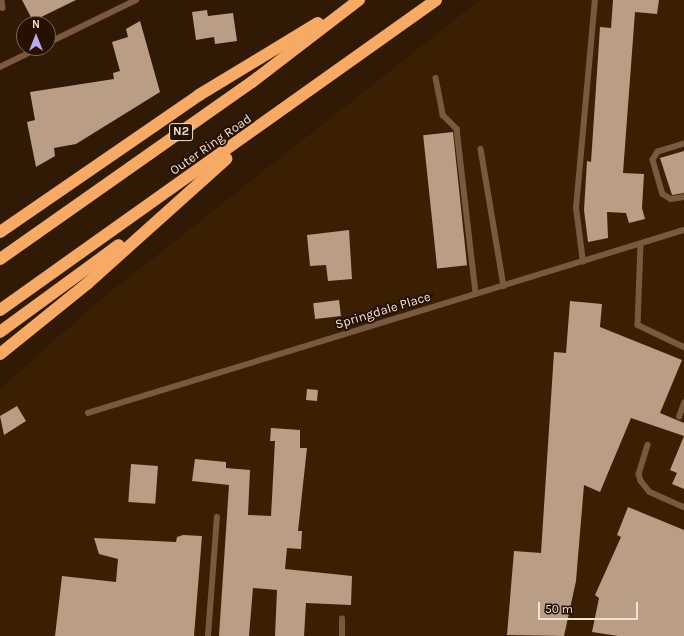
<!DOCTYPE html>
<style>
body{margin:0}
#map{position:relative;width:684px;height:636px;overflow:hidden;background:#301a05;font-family:Karla,sans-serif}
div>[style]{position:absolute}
.built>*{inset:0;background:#3b1f03}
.building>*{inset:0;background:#ba9d85;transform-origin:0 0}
.lane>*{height:5.5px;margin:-2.75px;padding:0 2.75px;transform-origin:2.75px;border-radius:2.75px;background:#795a40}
.highway>*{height:12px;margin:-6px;padding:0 6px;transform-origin:6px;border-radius:6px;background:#f7aa65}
span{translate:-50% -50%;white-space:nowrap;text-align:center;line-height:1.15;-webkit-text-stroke:4px #261100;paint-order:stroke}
.shield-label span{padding:1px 3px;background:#261100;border:1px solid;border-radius:3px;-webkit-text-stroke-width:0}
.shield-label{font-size:12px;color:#f2e2d6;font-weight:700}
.street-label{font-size:13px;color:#f2e2d6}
.north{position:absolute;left:16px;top:16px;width:40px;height:40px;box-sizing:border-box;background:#261100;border:1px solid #786556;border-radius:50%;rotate:0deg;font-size:11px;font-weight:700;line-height:16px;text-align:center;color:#f2e2d6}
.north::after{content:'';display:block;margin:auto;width:14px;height:18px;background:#b7abf8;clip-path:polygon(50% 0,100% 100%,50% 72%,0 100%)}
.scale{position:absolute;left:538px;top:602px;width:100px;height:18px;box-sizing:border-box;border:2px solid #f2e2d6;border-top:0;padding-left:5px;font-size:12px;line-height:14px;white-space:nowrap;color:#f2e2d6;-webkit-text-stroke:3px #261100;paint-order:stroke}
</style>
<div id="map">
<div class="built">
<i style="clip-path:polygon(480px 0,684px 0,684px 636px,0 636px,0 389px,94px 305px)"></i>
</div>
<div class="building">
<i style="clip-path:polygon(22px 0,76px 0,33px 21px)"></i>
<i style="clip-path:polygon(613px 0,659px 0,657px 14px,635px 12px,623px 173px,644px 174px,642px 208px,645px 219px,629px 223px,626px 213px,607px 212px,608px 238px,588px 242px,584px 210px,587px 161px,591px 162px,600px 27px,611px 28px)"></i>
<i style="clip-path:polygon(207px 10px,208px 16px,233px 13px,237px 41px,215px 44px,214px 37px,196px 40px,192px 12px)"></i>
<i style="clip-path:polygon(140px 21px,160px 92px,76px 144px,54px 148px,55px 156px,36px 167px,27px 122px,35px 120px,30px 92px,114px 79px,113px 73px,120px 71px,112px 42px,128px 37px,126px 29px)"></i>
<i style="left:453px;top:132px;width:134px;height:30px;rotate:84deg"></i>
<i style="clip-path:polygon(684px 151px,684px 193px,672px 195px,660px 158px)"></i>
<i style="clip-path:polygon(349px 230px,352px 279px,328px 281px,326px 265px,310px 266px,307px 235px)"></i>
<i style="left:339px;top:300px;width:16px;height:26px;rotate:83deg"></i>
<i style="clip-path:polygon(570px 301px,602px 304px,600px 327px,682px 360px,660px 413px,684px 423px,684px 489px,672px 484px,677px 473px,670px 470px,684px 436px,631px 418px,600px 492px,584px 485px,576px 581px,564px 636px,507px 635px,514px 551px,541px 553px,554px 352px,566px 353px)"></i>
<i style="left:307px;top:389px;width:11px;height:11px;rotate:5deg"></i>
<i style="clip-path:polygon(17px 406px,26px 421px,4px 435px,0 416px)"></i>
<i style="clip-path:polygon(271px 428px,300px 430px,300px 448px,307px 448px,298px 531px,302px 531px,301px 549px,287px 548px,285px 569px,352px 576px,351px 605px,306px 603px,304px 636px,275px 636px,277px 590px,253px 588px,249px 636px,219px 636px,229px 485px,192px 481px,195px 459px,226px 462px,226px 468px,250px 470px,248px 515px,271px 516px,275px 441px,270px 441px)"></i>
<i style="left:131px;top:464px;width:27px;height:38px;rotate:4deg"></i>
<i style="clip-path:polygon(628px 507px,684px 530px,684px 636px,618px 636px,592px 632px,599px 598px,595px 595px,621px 537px,617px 535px)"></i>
<i style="clip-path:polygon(183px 535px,202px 536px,194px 636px,55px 636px,62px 576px,116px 582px,118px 559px,99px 554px,94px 538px,176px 542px,177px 537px)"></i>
</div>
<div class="lane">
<i style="left:2px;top:0;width:8px;rotate:83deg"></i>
<i style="left:48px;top:43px;width:98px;rotate:-26deg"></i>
<i style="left:0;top:67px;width:43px;rotate:-26deg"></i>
<i style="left:436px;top:78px;width:38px;rotate:79deg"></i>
<i style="left:443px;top:115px;width:20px;rotate:45deg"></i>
<i style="left:457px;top:129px;width:166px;rotate:83.4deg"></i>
<i style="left:684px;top:144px;width:27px;rotate:163deg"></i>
<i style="left:658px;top:152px;width:9px;rotate:122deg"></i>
<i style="left:653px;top:160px;width:35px;rotate:74deg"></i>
<i style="left:663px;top:194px;width:9px;rotate:32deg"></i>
<i style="left:671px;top:199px;width:13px;rotate:-9deg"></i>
<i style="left:481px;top:149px;width:139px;rotate:80.5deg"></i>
<i style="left:641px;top:244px;width:81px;rotate:92.1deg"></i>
<i style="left:638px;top:325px;width:51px;rotate:25.6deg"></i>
<i style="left:583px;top:262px;width:54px;rotate:-97.4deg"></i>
<i style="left:576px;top:208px;width:209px;rotate:-84.8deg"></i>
<i style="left:88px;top:413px;width:623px;rotate:-17.07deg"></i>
<i style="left:679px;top:417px;width:15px;rotate:-70deg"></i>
<i style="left:648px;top:445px;width:30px;rotate:107deg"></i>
<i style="left:639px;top:474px;width:7px;rotate:74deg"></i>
<i style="left:641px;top:481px;width:14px;rotate:51deg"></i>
<i style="left:650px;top:492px;width:37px;rotate:24deg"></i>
<i style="left:208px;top:636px;width:119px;rotate:-85.7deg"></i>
<i style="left:342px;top:636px;width:17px;rotate:-90deg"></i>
</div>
<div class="highway">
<i style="left:0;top:232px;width:242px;rotate:-34.5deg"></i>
<i style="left:199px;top:95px;width:139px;rotate:-31.2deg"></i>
<i style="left:0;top:259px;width:308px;rotate:-35.1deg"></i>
<i style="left:252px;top:82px;width:135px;rotate:-37.5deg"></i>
<i style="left:0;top:310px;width:535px;rotate:-35.41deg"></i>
<i style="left:0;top:332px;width:147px;rotate:-36.2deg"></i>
<i style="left:0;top:354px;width:113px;rotate:-38.9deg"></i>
<i style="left:88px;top:283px;width:186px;rotate:-41.9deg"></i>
</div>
<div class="shield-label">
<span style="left:181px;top:132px">N2</span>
</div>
<div class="street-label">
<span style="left:211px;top:145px;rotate:-35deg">Outer Ring Road</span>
<span style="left:383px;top:311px;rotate:-17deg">Springdale Place</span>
</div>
<div class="north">N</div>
<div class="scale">50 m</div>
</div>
